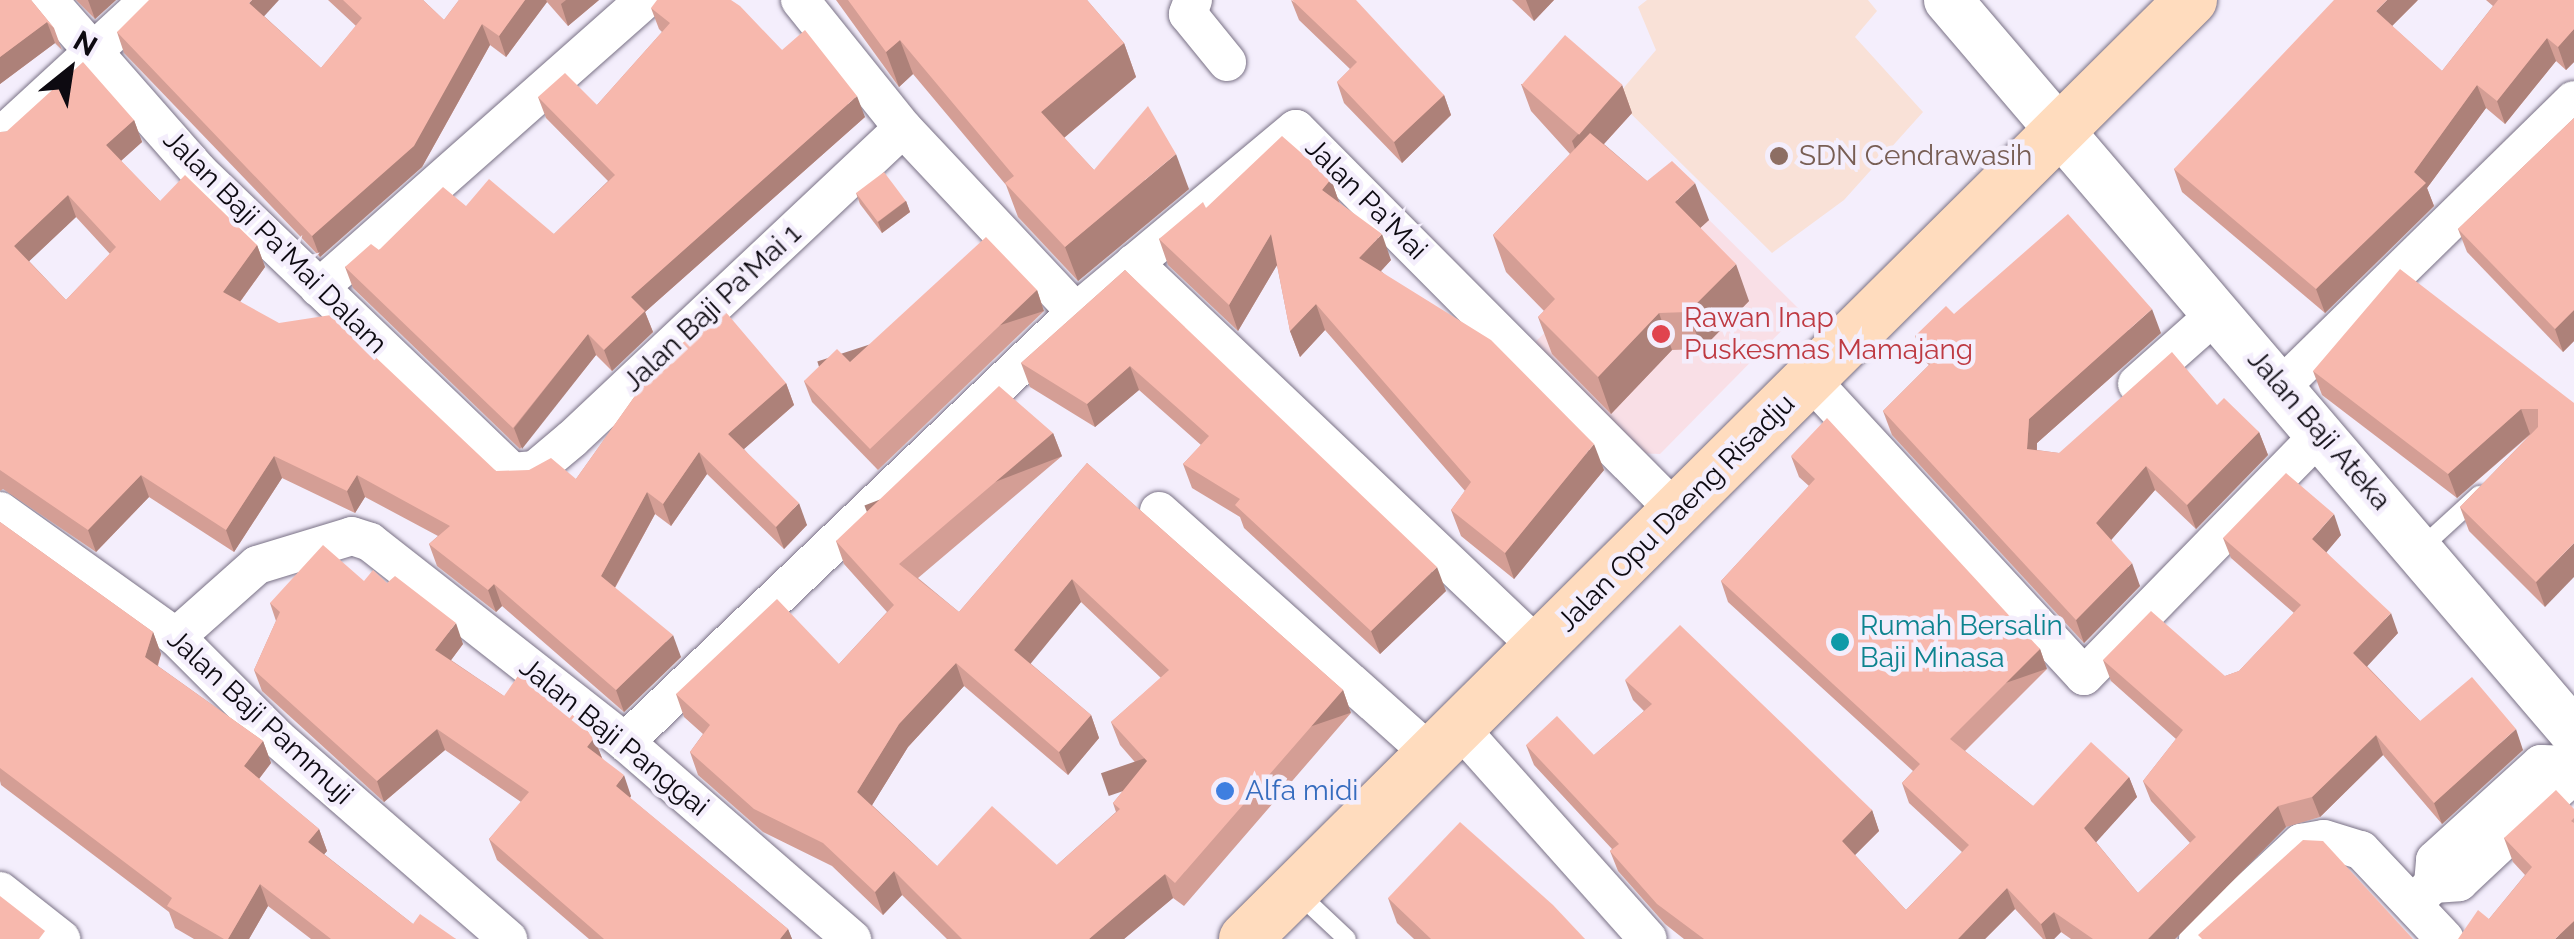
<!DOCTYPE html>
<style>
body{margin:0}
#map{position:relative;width:2574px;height:939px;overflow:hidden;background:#f4eefc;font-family:Raleway,sans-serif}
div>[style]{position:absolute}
.education>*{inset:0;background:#f9e1d7}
.medical>*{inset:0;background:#f9dfe6}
.roads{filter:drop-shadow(0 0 2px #797185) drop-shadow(0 0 2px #797185)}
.service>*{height:18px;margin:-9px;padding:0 9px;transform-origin:9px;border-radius:9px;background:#fff}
.minor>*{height:38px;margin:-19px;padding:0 19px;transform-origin:19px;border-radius:19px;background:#fff}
.tertiary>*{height:48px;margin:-24px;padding:0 24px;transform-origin:24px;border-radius:24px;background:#fff}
.secondary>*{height:52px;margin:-26px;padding:0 26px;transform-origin:26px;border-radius:26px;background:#ffdcbe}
.wall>*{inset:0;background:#d49e95}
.shaded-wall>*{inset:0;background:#ad8179;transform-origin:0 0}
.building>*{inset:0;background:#f7b8ad;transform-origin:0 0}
.dots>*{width:28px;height:28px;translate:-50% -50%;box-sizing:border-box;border:5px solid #f4eefc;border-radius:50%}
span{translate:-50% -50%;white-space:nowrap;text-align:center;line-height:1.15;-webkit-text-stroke:9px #f4eefc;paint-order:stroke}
.education-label{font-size:28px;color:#785e54}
.left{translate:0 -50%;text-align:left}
.street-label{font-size:28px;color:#0d0a11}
.health-label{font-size:28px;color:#be3a42}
.culture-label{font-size:28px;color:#0d838f}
.shop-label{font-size:28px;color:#366cbe}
.north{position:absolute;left:20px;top:20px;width:100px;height:100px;-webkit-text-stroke:8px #f4eefc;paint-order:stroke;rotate:30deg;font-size:28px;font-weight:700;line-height:40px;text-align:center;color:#0d0a11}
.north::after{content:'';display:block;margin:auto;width:35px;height:45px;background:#0d0a11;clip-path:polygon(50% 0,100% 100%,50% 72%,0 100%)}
</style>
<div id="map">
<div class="education">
<i style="clip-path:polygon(1647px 0,1868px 0,1877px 11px,1855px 37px,1923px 112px,1844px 200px,1772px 253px,1615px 98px,1656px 50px,1638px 7px)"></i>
</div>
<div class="medical">
<i style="clip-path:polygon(1686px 197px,1801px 311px,1660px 454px,1632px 453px,1532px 345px)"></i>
</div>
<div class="roads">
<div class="service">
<i style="left:2421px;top:548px;width:79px;rotate:-42.4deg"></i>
<i style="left:1298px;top:893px;width:67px;rotate:43.2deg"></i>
</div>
<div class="minor">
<i style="left:48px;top:0;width:227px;rotate:48.7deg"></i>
<i style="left:198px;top:171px;width:435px;rotate:43.8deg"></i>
<i style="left:512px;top:472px;width:23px;rotate:-5deg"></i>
<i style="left:535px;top:470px;width:48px;rotate:-40deg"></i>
<i style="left:572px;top:439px;width:454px;rotate:-43.2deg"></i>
<i style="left:800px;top:0;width:164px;rotate:51.2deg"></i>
<i style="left:903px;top:128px;width:253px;rotate:46.8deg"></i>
<i style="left:1076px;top:312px;width:286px;rotate:-39.8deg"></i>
<i style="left:1296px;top:129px;width:540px;rotate:45.15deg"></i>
<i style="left:1193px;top:0;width:15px;rotate:110deg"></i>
<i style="left:1188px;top:14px;width:62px;rotate:50.9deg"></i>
<i style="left:0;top:137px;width:202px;rotate:-42.6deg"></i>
<i style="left:1134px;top:263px;width:560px;rotate:43.55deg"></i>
<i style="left:319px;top:288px;width:435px;rotate:-41.5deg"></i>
<i style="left:1810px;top:379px;width:404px;rotate:47.3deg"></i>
<i style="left:2084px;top:676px;width:341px;rotate:-45.7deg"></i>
<i style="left:2137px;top:384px;width:107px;rotate:-41.6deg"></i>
<i style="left:2283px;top:385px;width:407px;rotate:-44.4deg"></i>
<i style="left:0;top:511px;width:216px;rotate:35.6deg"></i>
<i style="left:176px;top:637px;width:144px;rotate:45deg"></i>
<i style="left:278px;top:739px;width:305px;rotate:41deg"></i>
<i style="left:1159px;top:511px;width:362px;rotate:41.8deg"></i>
<i style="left:176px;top:637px;width:108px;rotate:-41.6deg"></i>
<i style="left:257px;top:565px;width:99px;rotate:-17deg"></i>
<i style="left:352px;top:536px;width:19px;rotate:18deg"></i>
<i style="left:370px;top:542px;width:324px;rotate:38.1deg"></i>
<i style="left:625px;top:742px;width:301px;rotate:41deg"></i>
<i style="left:1458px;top:726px;width:285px;rotate:48.3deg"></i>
<i style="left:625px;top:742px;width:623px;rotate:-43.63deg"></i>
<i style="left:2433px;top:884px;width:24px;rotate:-85deg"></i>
<i style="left:2435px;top:860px;width:143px;rotate:-42.2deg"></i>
<i style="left:2541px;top:764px;width:23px;rotate:2deg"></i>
<i style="left:0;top:891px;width:78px;rotate:38.2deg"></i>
<i style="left:2414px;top:903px;width:27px;rotate:-45deg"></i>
<i style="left:2433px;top:884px;width:26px;rotate:-4deg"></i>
<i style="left:2459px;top:882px;width:139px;rotate:-43.2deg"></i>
<i style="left:2560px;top:787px;width:34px;rotate:-66deg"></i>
<i style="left:2198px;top:939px;width:141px;rotate:-43deg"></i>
<i style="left:2301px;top:843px;width:23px;rotate:-10deg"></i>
<i style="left:2324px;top:839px;width:39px;rotate:17deg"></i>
<i style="left:2361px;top:850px;width:122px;rotate:46.7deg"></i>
</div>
<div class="tertiary">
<i style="left:1948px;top:0;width:964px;rotate:49.5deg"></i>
</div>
<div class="secondary">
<i style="left:1245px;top:939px;width:1333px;rotate:-44.79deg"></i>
</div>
</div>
<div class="wall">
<i style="clip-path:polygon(0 0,31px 0,54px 28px,62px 50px,55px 43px,0 84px)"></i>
<i style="clip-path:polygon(76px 0,116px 0,95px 19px)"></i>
<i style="clip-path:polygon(328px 0,423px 0,444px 20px,459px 0,599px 0,568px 26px,547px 2px,506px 57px,490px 45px,422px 167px,320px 257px,124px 53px,117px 32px,264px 16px,321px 68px,356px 26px)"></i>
<i style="clip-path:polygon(836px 0,1087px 0,1124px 43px,1136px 77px,1064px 138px,1094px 170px,1189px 189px,1078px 281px,1018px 217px,1006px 185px,913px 74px,899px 87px)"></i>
<i style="clip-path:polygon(1291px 0,1444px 95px,1451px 115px,1402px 163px,1344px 103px,1337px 82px,1350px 69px,1299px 20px)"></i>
<i style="clip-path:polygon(1512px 0,1554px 0,1534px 21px)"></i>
<i style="clip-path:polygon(2418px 0,2392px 26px,2442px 71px,2493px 6px,2486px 0,2574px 0,2574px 62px,2566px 70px,2556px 61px,2505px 124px,2486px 108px,2427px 188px,2434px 206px,2325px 313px,2182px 192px,2174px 169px)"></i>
<i style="clip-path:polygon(651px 8px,782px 50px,865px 117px,645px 312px,653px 332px,612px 371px,596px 355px,520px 449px,353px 288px,345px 267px,466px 206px,554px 234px,608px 181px,546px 118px,538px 97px,597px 105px,662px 32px,659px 29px)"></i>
<i style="clip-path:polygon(1521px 84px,1622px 85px,1632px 113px,1604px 144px,1647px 181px,1709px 220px,1700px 228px,1749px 301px,1702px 349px,1672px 350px,1611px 414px,1552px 354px,1538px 317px,1544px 311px,1506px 272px,1493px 235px,1570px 154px,1531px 111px)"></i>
<i style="clip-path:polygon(2574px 118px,2574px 341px,2563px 352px,2467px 252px,2458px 229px)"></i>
<i style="clip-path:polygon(evenodd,134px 120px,142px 142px,121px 161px,160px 201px,257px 245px,265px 267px,240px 302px,496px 471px,576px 479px,640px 389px,636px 380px,786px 383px,794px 405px,744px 449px,807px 525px,784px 549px,707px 474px,671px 526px,655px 514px,615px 588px,681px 657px,624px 712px,502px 606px,496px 612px,437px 566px,429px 544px,438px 536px,365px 497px,355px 513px,282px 478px,234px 552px,149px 497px,96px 552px,3px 489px,0 491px,0 132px,134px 120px,76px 217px,110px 254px,66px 300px,29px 261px,76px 217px)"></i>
<i style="clip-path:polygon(1331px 179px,1339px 202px,1391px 260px,1381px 271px,1604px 470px,1514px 579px,1461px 536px,1451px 510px,1465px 491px,1325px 330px,1300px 357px,1290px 331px,1277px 265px,1238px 331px,1168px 265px,1159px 239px,1206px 208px)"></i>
<i style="clip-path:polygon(856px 193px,906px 201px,910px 212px,882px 233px,860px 204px)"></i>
<i style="clip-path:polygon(1125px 270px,1446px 591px,1380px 654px,1244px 528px,1240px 517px,1192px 488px,1183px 464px,1201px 445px,1139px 390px,1095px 427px,1030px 387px,1021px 363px)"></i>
<i style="clip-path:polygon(1037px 290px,1044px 311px,878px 470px,812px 402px,804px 381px)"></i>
<i style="clip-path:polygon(1954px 314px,2161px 333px,2037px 443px,2037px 450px,2059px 453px,2217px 405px,2259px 432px,2268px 455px,2196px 529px,2155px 490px,2111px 540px,2140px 586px,2084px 643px,1892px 435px,1883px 411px,1929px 365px,1924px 360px,1915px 336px)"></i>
<i style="clip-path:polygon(2313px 371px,2574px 403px,2545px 607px,2469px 531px,2460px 507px,2531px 434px,2457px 498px,2322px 395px)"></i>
<i style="clip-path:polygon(evenodd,1053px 433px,1062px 456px,918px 578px,959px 612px,1087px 463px,1343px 690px,1351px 713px,1184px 906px,1173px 898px,1124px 939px,947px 939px,902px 895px,883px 915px,832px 866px,763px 832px,698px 775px,690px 752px,703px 734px,684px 717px,676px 694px,839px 664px,887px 612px,844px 564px,836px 541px,1053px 433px,1081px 602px,1161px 678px,1111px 722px,1120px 745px,1141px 769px,1113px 803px,1116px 812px,1057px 865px,937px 866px,872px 805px,908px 747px,964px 686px,1068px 775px,1099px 738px,1091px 715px,1030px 663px,1081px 602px)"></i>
<i style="clip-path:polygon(1791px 456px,2040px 649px,2047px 669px,1965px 751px,2033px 806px,2129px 777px,2137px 797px,2096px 842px,2138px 893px,2190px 843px,2151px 801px,2143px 781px,2176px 739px,2111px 681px,2103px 660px,2225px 676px,2239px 671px,2294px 613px,2231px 558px,2223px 538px,2341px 535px,2326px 552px,2398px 633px,2367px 666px,2420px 721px,2523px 750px,2442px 824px,2383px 755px,2320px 817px,2286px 827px,2175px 939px,2071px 939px,2061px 932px,2054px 939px,2043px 939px,2015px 909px,1985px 939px,1684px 939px,1665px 924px,1618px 871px,1610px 851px,1612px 849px,1534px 765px,1526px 745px,1594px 755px,1644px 711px,1633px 700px,1625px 680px,1872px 810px,1879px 831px,1855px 855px,1906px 910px,1962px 852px,1909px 803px,1902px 783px,1913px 771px,1728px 602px,1721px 581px,1809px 486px,1799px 477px)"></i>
<i style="clip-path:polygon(0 522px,153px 632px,161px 654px,158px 666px,263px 741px,271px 763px,259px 779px,319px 829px,327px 851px,324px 854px,413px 924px,456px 939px,311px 939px,268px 906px,249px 939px,194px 939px,175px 928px,169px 912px,1px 785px,0 781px)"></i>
<i style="clip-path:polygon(364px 581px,387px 583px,463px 644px,451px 660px,504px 696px,594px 738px,602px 758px,631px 796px,630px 798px,788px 929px,792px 939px,589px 939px,497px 860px,489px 839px,521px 802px,445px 750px,384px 802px,262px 691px,254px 670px,276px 621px,270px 603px)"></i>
<i style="clip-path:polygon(2574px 809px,2574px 939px,2489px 919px,2525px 875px,2513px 862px,2504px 838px)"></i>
<i style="clip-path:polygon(1388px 898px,1585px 939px,1414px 939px,1397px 923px)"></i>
</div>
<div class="shaded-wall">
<i style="clip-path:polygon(88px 0,116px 0,95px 19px)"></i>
<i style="clip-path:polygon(252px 0,279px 0,257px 24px,249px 3px)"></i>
<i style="clip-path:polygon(525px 0,546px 0,547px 2px,506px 57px,499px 36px)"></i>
<i style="clip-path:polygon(566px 0,599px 0,568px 26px,561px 4px)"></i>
<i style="clip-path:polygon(1526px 0,1554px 0,1534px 21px)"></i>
<i style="clip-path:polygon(2387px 0,2418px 0,2384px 34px,2376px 11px)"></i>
<i style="clip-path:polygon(47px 22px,55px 43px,0 84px,0 57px)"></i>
<i style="clip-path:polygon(482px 24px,490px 45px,422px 167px,320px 257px,312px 236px)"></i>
<i style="clip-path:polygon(2574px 29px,2574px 62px,2566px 70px,2558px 47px)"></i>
<i style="clip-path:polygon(2547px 38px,2556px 61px,2505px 124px,2497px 101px)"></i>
<i style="clip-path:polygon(900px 40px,913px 74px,899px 87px,886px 52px)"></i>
<i style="clip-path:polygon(1124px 43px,1136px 77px,1053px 147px,1041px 112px)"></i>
<i style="clip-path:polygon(1622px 85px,1632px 113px,1582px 168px,1572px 141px)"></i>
<i style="clip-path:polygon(2477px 85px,2486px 108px,2427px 188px,2434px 206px,2325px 313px,2316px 289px,2414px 172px)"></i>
<i style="clip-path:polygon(1444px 95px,1451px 115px,1402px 163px,1394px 142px)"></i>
<i style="clip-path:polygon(857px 96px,865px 117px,645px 312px,653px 332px,612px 371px,604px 350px,631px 297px)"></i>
<i style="clip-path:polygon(134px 120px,142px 142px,114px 167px,106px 145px)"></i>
<i style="clip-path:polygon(1176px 154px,1189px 189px,1078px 281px,1065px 247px)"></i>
<i style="clip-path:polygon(1331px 179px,1340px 205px,1322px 190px)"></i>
<i style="clip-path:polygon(1695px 183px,1709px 220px,1688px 239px,1675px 202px)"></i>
<i style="clip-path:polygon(68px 195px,76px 217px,22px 268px,14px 246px)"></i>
<i style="clip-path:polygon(906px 201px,910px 212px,882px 233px,878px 222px)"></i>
<i style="clip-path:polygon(1271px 234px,1280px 260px,1238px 331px,1229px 305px)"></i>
<i style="clip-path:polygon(1382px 234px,1391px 260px,1369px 284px,1359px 258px)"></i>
<i style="clip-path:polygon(257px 245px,265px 267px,231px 314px,223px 292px)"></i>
<i style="clip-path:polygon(1736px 264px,1749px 301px,1702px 349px,1688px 312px)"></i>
<i style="left:1037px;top:290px;width:22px;height:231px;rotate:72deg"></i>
<i style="clip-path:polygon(1316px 304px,1325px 330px,1300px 357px,1290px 331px)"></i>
<i style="clip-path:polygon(2152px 309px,2161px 333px,2037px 443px,2036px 473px,2027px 449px,2029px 419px)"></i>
<i style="clip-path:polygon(2574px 310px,2574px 341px,2563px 352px,2555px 329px)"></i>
<i style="clip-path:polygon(1659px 313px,1672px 350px,1611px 414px,1598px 377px)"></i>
<i style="clip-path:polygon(588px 334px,596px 355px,522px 449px,514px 428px)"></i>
<i style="clip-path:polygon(1130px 366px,1139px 390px,1095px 427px,1087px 404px)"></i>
<i style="clip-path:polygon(786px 383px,794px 405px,736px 456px,728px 434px)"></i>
<i style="clip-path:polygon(2521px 409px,2530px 434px,2457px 498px,2448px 474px)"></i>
<i style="clip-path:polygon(2259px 432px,2268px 455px,2196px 529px,2187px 505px)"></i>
<i style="left:1053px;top:433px;width:25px;height:202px;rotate:69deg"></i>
<i style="clip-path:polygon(1594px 444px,1604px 470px,1514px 579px,1505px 553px)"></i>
<i style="clip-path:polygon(699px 452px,707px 474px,671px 526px,663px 504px)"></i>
<i style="clip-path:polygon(274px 456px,282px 478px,234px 552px,226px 530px)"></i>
<i style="clip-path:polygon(2146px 466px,2155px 490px,2105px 547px,2096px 523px)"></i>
<i style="clip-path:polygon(141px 475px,149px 497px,96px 552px,88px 530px)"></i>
<i style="clip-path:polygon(357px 475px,365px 497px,355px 513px,347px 491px)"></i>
<i style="clip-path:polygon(647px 492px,655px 514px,609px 598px,601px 576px)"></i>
<i style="clip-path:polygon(799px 503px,807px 525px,784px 549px,776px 527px)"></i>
<i style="clip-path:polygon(2334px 514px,2341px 535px,2320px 560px,2312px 539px)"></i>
<i style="clip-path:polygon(2574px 543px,2574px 577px,2545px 607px,2536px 582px)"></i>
<i style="clip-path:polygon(2132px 563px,2140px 586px,2084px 643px,2076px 620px)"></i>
<i style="clip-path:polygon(1437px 567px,1446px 591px,1380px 654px,1371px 631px)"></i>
<i style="clip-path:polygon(1072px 579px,1081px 602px,1023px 673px,1014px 650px)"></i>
<i style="clip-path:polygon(494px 584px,502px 606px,496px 612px,488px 590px)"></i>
<i style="clip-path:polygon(2391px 613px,2398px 633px,2361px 673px,2353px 653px)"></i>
<i style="clip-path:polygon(456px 623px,463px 644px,443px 671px,435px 650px)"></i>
<i style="clip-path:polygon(153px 632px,161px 654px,153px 679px,145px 657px)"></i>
<i style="clip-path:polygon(673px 635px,681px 657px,624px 712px,616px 690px)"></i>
<i style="left:2040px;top:649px;width:21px;height:127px;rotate:71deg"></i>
<i style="clip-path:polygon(956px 663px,964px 686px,908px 747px,866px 815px,857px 792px,899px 724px)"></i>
<i style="left:1343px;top:690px;width:24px;height:256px;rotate:71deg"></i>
<i style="clip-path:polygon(1091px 715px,1099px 738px,1068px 775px,1059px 752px)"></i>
<i style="clip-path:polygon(437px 729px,445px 750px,384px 802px,377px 781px)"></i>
<i style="clip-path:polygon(2516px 729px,2523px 750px,2442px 824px,2434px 803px)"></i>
<i style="clip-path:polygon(2376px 735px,2383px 755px,2320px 817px,2312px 797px)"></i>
<i style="clip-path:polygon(594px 738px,602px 758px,587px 747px)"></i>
<i style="clip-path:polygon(263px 741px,271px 763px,252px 788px,244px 766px)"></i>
<i style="clip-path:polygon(624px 775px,631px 796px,624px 807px,616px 786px)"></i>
<i style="clip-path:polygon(2129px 777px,2137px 797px,2091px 848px,2084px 828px)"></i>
<i style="clip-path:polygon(2278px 806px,2286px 827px,2175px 939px,2148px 939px)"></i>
<i style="clip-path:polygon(1872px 810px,1879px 831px,1849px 861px,1842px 841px)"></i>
<i style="clip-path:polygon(319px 829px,327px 851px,316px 864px,308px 842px)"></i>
<i style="clip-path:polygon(894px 871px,902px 895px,883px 915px,875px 892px)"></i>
<i style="clip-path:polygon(1165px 874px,1173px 898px,1124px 939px,1089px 939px)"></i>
<i style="clip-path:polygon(260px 884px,268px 906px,249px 939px,228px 939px)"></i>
<i style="clip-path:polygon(2007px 888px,2015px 909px,1985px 939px,1958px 939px)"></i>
<i style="clip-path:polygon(2054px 912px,2061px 932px,2054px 939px,2046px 939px,2041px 924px)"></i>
<i style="clip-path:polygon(2574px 921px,2574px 939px,2555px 939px)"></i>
<i style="clip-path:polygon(788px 929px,792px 939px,780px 939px)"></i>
</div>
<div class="building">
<i style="clip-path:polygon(0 0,31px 0,54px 28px,47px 22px,0 57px)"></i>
<i style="clip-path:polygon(149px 0,252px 0,249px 3px,321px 68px,362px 18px,343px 0,423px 0,444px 20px,459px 0,525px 0,499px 36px,482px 24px,414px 146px,312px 236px,117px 32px)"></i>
<i style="clip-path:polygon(657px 0,731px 0,740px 6px,782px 50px,805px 30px,857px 96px,631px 297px,645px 311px,604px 350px,588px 334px,513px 428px,345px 267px,371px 244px,379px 250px,443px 187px,466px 206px,489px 179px,554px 234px,615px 175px,538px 97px,565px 73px,597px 105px,670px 23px,651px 8px)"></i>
<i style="clip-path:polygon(848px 0,1087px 0,1124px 43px,1041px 112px,1094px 170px,1148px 106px,1176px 154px,1065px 247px,1005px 183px,1014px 176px,900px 40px,886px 52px)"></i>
<i style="clip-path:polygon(1292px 0,1356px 0,1444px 95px,1394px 142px,1337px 82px,1357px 62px)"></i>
<i style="clip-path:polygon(2334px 0,2387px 0,2376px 11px,2442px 71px,2498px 0,2574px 0,2574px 29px,2558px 47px,2547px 38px,2497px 101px,2477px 85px,2414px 172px,2426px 183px,2316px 289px,2174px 169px)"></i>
<i style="left:1565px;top:35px;width:76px;height:66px;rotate:41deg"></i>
<i style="clip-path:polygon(evenodd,83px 62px,134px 120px,106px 145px,160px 201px,185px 175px,257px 245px,223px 292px,279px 323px,331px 315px,496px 471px,529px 470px,551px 458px,576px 479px,642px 386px,636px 380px,724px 310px,786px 383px,728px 434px,799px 503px,776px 527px,699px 452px,663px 504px,647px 492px,601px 576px,673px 635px,616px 690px,494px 584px,488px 590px,429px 544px,450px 526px,357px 475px,347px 491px,274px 456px,226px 530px,141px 475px,88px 530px,0 470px,0 132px,6px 132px,83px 62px,68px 195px,116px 247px,66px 300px,14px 246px,68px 195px)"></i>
<i style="clip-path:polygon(2574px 118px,2574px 310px,2555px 329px,2458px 229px)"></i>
<i style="clip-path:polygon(1590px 133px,1647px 181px,1672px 161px,1695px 183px,1675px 202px,1736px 264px,1688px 312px,1659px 313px,1598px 377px,1538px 317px,1555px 299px,1493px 235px)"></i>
<i style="clip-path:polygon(1282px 136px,1331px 179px,1322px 190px,1382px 234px,1359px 258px,1491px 340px,1594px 444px,1505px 553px,1451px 510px,1471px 482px,1316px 304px,1290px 331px,1271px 234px,1229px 305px,1159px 239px,1203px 202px,1206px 208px)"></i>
<i style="left:884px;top:172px;width:36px;height:35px;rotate:53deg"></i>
<i style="clip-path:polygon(2068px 214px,2152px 309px,2029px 419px,2027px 449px,2059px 453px,2172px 352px,2217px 405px,2224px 398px,2259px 432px,2187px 505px,2146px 466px,2096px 523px,2132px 563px,2076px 620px,1883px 411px,1936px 358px,1915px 336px,1946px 306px,1954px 314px)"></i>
<i style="clip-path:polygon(986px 237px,1037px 290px,870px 449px,804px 381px,837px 349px,850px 362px)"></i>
<i style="clip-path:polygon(2400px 269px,2574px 403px,2574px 543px,2536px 582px,2460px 507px,2538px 427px,2538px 409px,2521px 409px,2448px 474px,2313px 371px)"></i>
<i style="clip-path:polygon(1125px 270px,1437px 567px,1371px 631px,1235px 505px,1240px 499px,1183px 464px,1209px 436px,1130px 366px,1087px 404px,1021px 363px)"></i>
<i style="clip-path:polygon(evenodd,999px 386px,1053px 433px,899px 564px,959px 612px,1087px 463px,1343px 690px,1175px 883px,1165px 874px,1089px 939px,962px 939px,894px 871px,875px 892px,823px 843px,754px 809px,690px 752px,710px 725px,676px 694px,777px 599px,839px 664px,894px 605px,836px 541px,999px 386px,1072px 579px,1169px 670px,1111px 722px,1147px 761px,1113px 803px,1120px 809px,1057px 865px,992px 806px,937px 866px,857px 792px,899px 724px,956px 663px,1059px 752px,1091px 715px,1014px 650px,1072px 579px)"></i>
<i style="clip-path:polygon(1827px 418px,2040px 649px,1950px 739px,2033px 806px,2091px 742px,2129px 777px,2084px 828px,2138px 893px,2196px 837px,2143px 781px,2183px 730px,2103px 660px,2151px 611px,2225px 676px,2239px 671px,2301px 605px,2223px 538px,2286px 473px,2334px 514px,2312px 539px,2391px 613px,2353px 653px,2420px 721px,2472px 677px,2516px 729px,2434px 803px,2376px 735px,2312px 797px,2278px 806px,2148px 939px,2093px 939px,2054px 912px,2041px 924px,2007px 888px,1958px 939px,1704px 939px,1657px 904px,1610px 851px,1619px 844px,1526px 745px,1557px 716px,1594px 755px,1652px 704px,1625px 680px,1680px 625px,1872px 810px,1842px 841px,1906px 910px,1969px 845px,1902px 783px,1920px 764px,1721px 581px,1815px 479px,1791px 456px)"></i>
<i style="clip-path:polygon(0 522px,153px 632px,145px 657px,263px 741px,244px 766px,319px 829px,308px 842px,413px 924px,420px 914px,456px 939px,331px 939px,260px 884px,228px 939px,224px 939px,167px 906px,172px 898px,0 768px)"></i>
<i style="clip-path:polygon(323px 545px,364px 581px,373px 570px,387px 583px,395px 576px,456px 623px,435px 650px,504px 696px,520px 673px,575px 717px,594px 738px,587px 747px,624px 775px,616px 786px,788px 929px,780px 939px,604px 939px,489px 839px,529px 792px,437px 729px,377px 781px,254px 670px,280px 612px,270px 603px)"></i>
<i style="clip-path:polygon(2556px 790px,2574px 809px,2574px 818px,2571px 821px,2574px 823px,2574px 921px,2555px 939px,2458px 939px,2478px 910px,2489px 919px,2532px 867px,2504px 838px)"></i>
<i style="clip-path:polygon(1460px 822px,1553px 905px,1585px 939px,1431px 939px,1388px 898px)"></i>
<i style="clip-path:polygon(2303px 840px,2323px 841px,2413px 939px,2202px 939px,2198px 935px)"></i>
<i style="clip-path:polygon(0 896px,45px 931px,39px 939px,0 939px)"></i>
</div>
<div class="dots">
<i style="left:1779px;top:156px;background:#8d6e63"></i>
<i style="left:1661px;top:334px;background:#e0444e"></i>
<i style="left:1840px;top:642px;background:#0f9aa8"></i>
<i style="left:1225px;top:791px;background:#3f7fe0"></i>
</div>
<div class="education-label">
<span class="left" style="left:1799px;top:156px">SDN Cendrawasih</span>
</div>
<div class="street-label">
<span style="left:1366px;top:199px;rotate:45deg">Jalan Pa'Mai</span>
<span style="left:275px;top:242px;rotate:45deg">Jalan Baji Pa'Mai Dalam</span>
<span style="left:712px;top:308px;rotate:-43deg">Jalan Baji Pa'Mai 1</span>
<span style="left:2319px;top:430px;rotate:49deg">Jalan Baji Ateka</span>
<span style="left:1676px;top:513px;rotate:-45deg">Jalan Opu Daeng Risadju</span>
<span style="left:260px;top:717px;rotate:43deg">Jalan Baji Pammuji</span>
<span style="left:614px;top:737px;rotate:39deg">Jalan Baji Panggai</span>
</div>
<div class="health-label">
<span class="left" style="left:1684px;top:334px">Rawan Inap<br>Puskesmas Mamajang</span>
</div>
<div class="culture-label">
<span class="left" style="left:1860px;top:642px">Rumah Bersalin<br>Baji Minasa</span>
</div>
<div class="shop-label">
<span class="left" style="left:1245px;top:791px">Alfa midi</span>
</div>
<div class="north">N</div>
</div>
